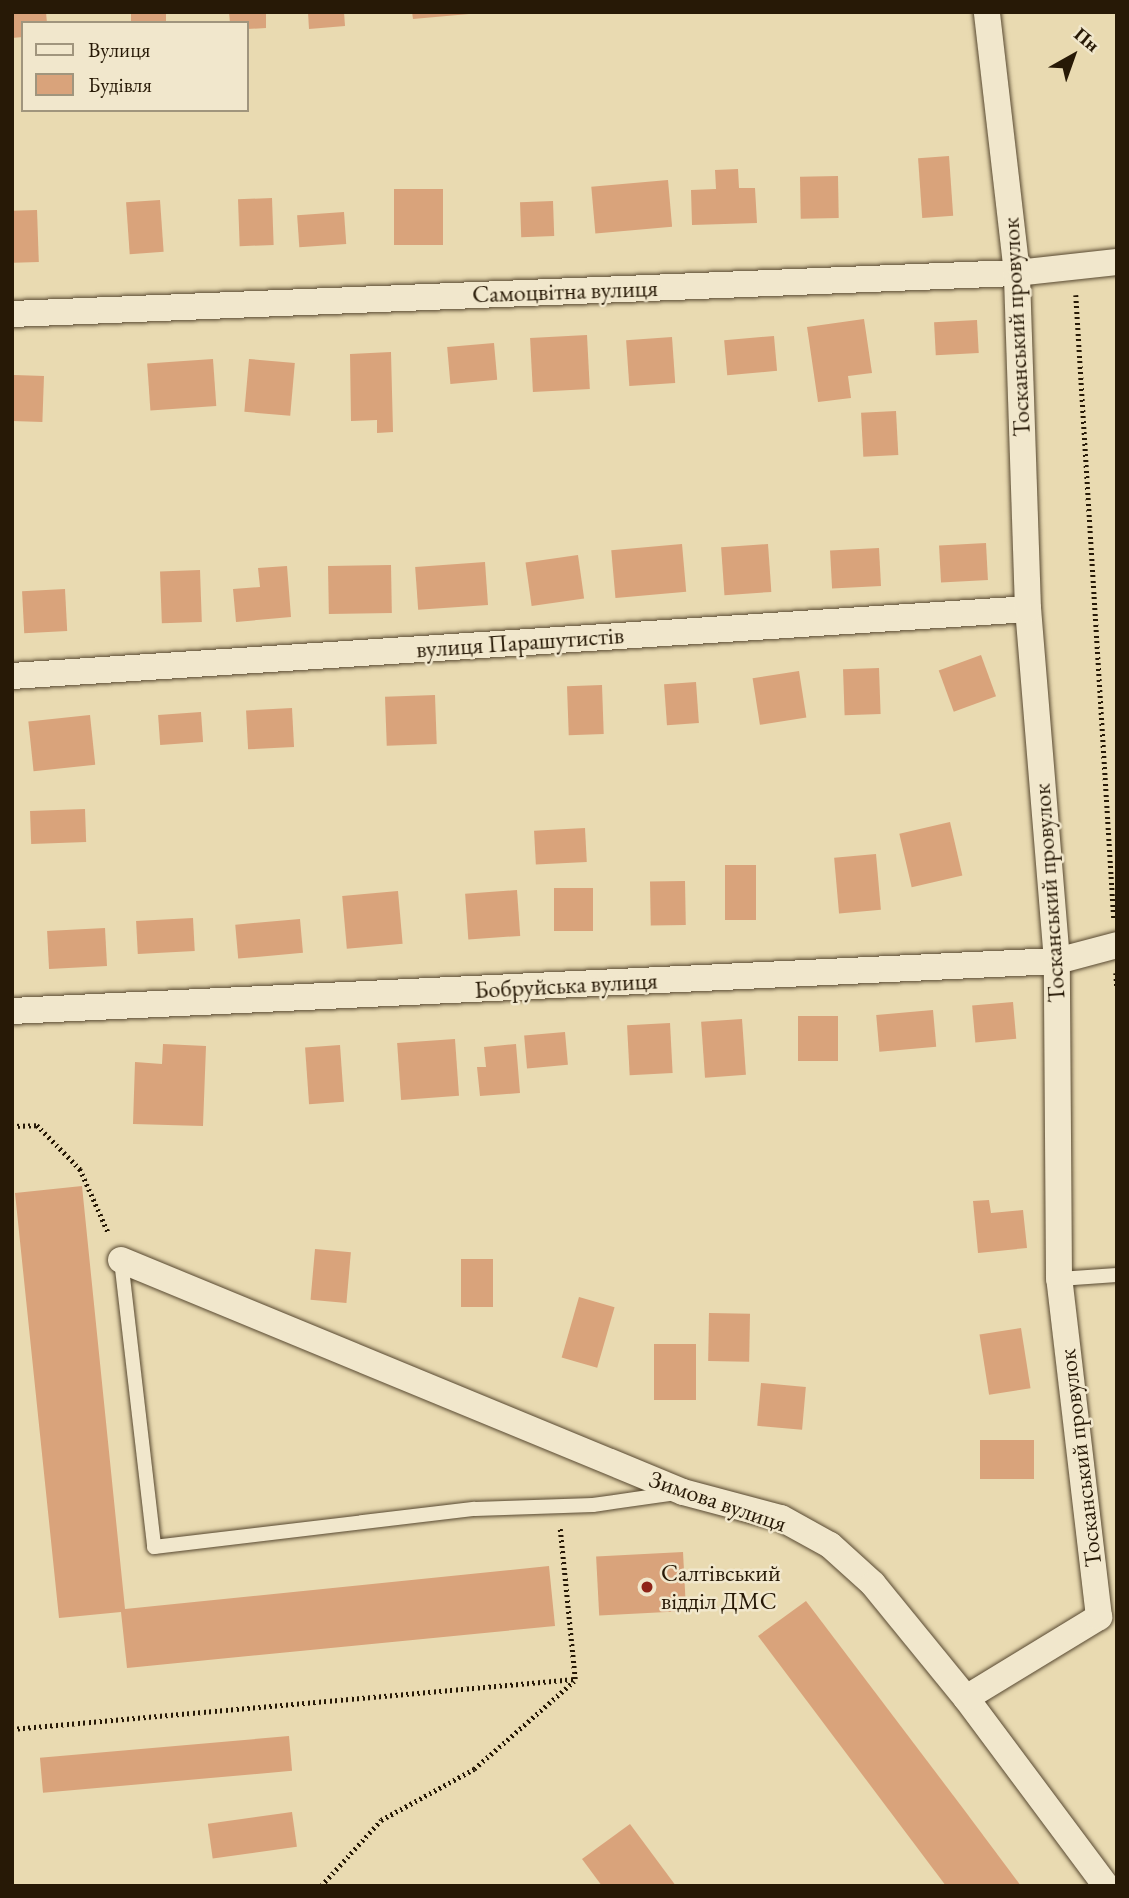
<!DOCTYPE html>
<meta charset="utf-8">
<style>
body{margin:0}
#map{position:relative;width:1129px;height:1898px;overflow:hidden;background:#e9dab1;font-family:"EB Garamond",serif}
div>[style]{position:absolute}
.building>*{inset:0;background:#d9a37b;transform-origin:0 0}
.path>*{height:4.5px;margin-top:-2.25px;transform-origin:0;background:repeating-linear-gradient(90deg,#271906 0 2px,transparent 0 5.5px)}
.roads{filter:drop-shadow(0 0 2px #584931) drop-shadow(0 0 2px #584931)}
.service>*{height:14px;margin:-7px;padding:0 7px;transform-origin:7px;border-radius:7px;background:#f1e7cc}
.minor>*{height:26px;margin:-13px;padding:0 13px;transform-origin:13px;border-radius:13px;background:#f1e7cc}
.dots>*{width:19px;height:19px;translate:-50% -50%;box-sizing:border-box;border:4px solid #f1e7cc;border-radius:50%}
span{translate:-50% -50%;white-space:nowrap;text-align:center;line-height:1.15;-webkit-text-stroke:5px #f1e7cc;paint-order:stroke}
.street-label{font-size:24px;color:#271906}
.poi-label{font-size:24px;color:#271906}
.left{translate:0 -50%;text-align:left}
.frame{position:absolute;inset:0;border:14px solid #271906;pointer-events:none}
.legend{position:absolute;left:21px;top:21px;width:228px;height:91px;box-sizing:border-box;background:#f1e7cc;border:2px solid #a0957d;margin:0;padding:9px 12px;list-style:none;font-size:21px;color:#271906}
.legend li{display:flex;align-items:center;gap:14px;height:35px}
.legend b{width:35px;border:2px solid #a0957d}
.north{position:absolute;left:1038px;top:21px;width:70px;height:70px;-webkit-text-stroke:5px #f1e7cc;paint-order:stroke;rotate:40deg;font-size:19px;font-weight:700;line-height:28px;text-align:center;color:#271906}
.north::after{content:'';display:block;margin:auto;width:24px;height:32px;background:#271906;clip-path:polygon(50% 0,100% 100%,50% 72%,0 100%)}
</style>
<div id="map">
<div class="building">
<i style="clip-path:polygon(12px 12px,46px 12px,47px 23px,23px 23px,23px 37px,12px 38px)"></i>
<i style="left:131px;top:12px;width:35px;height:11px"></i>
<i style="clip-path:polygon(229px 12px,266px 12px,266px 28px,247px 29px,247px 23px,230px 23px)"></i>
<i style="clip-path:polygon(308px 12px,344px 12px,345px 26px,309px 29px)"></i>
<i style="clip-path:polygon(412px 12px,469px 12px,469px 14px,413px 19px)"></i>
<i style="left:949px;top:156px;width:60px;height:31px;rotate:86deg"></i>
<i style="clip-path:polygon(738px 169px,739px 188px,755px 188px,757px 223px,692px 225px,691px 190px,716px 189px,715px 170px)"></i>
<i style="left:838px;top:176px;width:42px;height:38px;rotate:89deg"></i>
<i style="left:668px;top:180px;width:47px;height:77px;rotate:85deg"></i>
<i style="left:394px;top:189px;width:49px;height:56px"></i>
<i style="left:272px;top:198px;width:47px;height:34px;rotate:88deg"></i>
<i style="left:160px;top:200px;width:52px;height:34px;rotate:86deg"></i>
<i style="left:553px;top:201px;width:35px;height:33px;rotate:88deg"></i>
<i style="left:37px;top:210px;width:52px;height:25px;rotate:88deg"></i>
<i style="left:344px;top:212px;width:32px;height:47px;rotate:86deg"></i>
<i style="clip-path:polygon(864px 319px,872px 373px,848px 376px,851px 398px,818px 402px,807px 327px)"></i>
<i style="left:977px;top:320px;width:33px;height:43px;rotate:87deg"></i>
<i style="left:587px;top:335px;width:54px;height:57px;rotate:87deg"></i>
<i style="left:774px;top:336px;width:35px;height:50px;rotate:85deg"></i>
<i style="left:672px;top:337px;width:46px;height:46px;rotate:86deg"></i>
<i style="left:494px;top:343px;width:37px;height:47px;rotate:85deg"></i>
<i style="clip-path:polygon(391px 352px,393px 432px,377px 433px,377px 420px,351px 421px,350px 354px)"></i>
<i style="left:213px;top:359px;width:47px;height:66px;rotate:86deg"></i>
<i style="left:249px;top:359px;width:46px;height:53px;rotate:5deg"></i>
<i style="left:14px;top:375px;width:30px;height:46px;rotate:2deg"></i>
<i style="left:896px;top:411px;width:44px;height:35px;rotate:87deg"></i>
<i style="left:986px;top:543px;width:37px;height:47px;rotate:87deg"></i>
<i style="left:682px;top:544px;width:48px;height:71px;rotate:85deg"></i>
<i style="left:768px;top:544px;width:48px;height:47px;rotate:86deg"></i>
<i style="left:879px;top:548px;width:38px;height:49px;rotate:87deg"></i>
<i style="left:578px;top:555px;width:44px;height:53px;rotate:82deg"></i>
<i style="left:485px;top:562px;width:43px;height:70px;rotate:86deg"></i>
<i style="left:391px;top:565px;width:48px;height:63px;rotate:89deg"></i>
<i style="clip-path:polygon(287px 566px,291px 617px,236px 622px,233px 589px,260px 587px,258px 568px)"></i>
<i style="left:200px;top:570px;width:52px;height:40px;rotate:88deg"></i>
<i style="left:65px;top:589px;width:42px;height:43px;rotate:87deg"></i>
<i style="left:981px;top:655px;width:44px;height:45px;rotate:70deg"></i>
<i style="left:879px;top:668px;width:46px;height:36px;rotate:88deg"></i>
<i style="left:799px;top:671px;width:47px;height:47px;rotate:81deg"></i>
<i style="left:696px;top:682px;width:41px;height:32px;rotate:86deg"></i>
<i style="left:602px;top:685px;width:49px;height:35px;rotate:88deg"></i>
<i style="left:435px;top:695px;width:49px;height:50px;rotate:88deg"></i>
<i style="left:292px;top:708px;width:39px;height:46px;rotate:87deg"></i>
<i style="left:201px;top:712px;width:30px;height:43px;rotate:86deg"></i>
<i style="left:90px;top:715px;width:50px;height:62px;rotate:84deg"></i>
<i style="left:85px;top:809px;width:33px;height:55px;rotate:88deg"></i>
<i style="left:950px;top:822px;width:55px;height:52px;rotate:77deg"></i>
<i style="left:585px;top:828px;width:34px;height:51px;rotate:87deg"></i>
<i style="left:876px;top:854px;width:56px;height:42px;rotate:85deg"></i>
<i style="left:725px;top:865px;width:31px;height:55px"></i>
<i style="left:685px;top:881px;width:44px;height:35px;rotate:89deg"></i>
<i style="left:554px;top:888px;width:39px;height:43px"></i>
<i style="left:517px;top:890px;width:46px;height:52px;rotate:86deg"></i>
<i style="left:398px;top:891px;width:53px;height:56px;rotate:85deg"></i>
<i style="left:193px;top:918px;width:33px;height:57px;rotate:87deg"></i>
<i style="left:300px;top:919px;width:34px;height:65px;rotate:85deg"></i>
<i style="left:105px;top:928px;width:38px;height:58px;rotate:87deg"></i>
<i style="left:1013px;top:1002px;width:37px;height:41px;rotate:85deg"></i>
<i style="left:933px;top:1010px;width:37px;height:57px;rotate:85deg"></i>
<i style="left:798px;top:1016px;width:40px;height:45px"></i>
<i style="left:742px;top:1019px;width:56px;height:41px;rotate:86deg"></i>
<i style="left:670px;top:1023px;width:50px;height:43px;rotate:87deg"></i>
<i style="left:565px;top:1032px;width:33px;height:41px;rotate:85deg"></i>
<i style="left:455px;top:1039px;width:57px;height:58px;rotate:86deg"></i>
<i style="clip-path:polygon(163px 1044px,206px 1046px,203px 1126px,133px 1124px,135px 1062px,162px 1064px)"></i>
<i style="clip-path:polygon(516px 1044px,520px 1093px,480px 1096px,477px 1067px,486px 1067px,484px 1047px)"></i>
<i style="left:340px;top:1045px;width:57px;height:35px;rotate:86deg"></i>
<i style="clip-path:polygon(82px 1186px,125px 1609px,549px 1566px,555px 1626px,127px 1668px,121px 1612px,59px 1618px,15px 1193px)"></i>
<i style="clip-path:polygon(989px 1200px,991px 1213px,1023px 1210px,1027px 1248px,978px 1253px,973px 1201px)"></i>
<i style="left:315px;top:1249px;width:36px;height:51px;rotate:5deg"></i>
<i style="left:461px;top:1259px;width:32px;height:48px"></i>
<i style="left:579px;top:1297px;width:37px;height:63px;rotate:16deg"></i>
<i style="left:709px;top:1313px;width:41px;height:48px;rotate:1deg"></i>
<i style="left:1021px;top:1328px;width:61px;height:42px;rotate:81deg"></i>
<i style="left:654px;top:1344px;width:42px;height:56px"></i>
<i style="left:761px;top:1383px;width:45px;height:43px;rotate:5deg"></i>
<i style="left:980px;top:1440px;width:54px;height:39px"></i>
<i style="left:683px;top:1552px;width:59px;height:87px;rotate:87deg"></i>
<i style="clip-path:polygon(806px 1601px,962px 1807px,1021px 1886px,946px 1886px,758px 1636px)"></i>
<i style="left:289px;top:1736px;width:35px;height:250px;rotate:85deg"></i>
<i style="left:292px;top:1812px;width:35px;height:85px;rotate:82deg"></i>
<i style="clip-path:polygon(630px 1824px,676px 1886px,602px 1886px,582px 1859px)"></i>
</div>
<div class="path">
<i style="left:1076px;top:295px;width:625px;rotate:86.52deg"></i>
<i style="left:1116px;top:973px;width:13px;rotate:86deg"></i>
<i style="left:12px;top:1126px;width:25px;rotate:-2deg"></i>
<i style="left:37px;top:1125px;width:62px;rotate:45.7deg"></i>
<i style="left:80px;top:1169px;width:71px;rotate:66deg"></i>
<i style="left:12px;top:1729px;width:565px;rotate:-5.08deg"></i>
<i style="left:575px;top:1679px;width:152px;rotate:-95.7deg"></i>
<i style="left:321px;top:1886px;width:89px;rotate:-47.7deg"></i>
<i style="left:381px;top:1820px;width:106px;rotate:-28.7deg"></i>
<i style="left:474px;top:1769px;width:133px;rotate:-41.3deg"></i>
</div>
<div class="roads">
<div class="service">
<i style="left:121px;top:1260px;width:289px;rotate:83.4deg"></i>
<i style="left:154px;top:1547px;width:323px;rotate:-6.8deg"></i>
<i style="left:475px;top:1509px;width:118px;rotate:-1.9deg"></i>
<i style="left:593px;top:1505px;width:84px;rotate:-8.2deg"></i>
<i style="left:1059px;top:1279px;width:58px;rotate:-3.9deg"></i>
</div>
<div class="minor">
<i style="left:12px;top:314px;width:1006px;rotate:-2.34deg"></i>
<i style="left:1017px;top:273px;width:101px;rotate:-6.3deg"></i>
<i style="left:12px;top:676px;width:1018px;rotate:-3.77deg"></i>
<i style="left:12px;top:1011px;width:1046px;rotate:-2.74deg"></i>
<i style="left:1057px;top:961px;width:62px;rotate:-14.9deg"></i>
<i style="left:121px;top:1260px;width:608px;rotate:22.43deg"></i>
<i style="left:683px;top:1492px;width:101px;rotate:14.9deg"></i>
<i style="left:781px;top:1518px;width:56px;rotate:28.9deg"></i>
<i style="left:830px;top:1545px;width:58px;rotate:42.2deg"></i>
<i style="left:873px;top:1584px;width:147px;rotate:50.8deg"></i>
<i style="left:966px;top:1698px;width:234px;rotate:53.3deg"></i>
<i style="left:966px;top:1698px;width:156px;rotate:-31.3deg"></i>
<i style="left:1099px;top:1617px;width:340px;rotate:-96.7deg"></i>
<i style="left:1059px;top:1279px;width:318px;rotate:-90.4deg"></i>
<i style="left:1057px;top:961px;width:353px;rotate:-94.7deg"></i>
<i style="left:1028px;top:609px;width:336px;rotate:-91.9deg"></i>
<i style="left:1017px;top:273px;width:263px;rotate:-96.6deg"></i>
</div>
</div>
<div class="dots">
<i style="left:647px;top:1587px;background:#8f2418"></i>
</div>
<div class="street-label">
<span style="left:565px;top:291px;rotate:-2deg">Самоцвітна вулиця</span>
<span style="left:1016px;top:327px;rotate:-93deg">Тосканський провулок</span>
<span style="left:520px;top:642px;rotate:-4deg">вулиця Парашутистів</span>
<span style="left:1049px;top:893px;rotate:-94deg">Тосканський провулок</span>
<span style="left:566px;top:985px;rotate:-3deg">Бобруйська вулиця</span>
<span style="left:1080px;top:1458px;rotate:-97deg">Тосканський провулок</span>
<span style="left:718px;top:1501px;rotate:19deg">Зимова вулиця</span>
</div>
<div class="poi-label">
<span class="left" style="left:661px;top:1587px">Салтівський<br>відділ ДМС</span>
</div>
<div class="frame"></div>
<ul class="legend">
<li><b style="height:9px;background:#f1e7cc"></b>Вулиця</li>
<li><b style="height:19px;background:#d9a37b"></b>Будівля</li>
</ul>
<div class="north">Пн</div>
</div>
